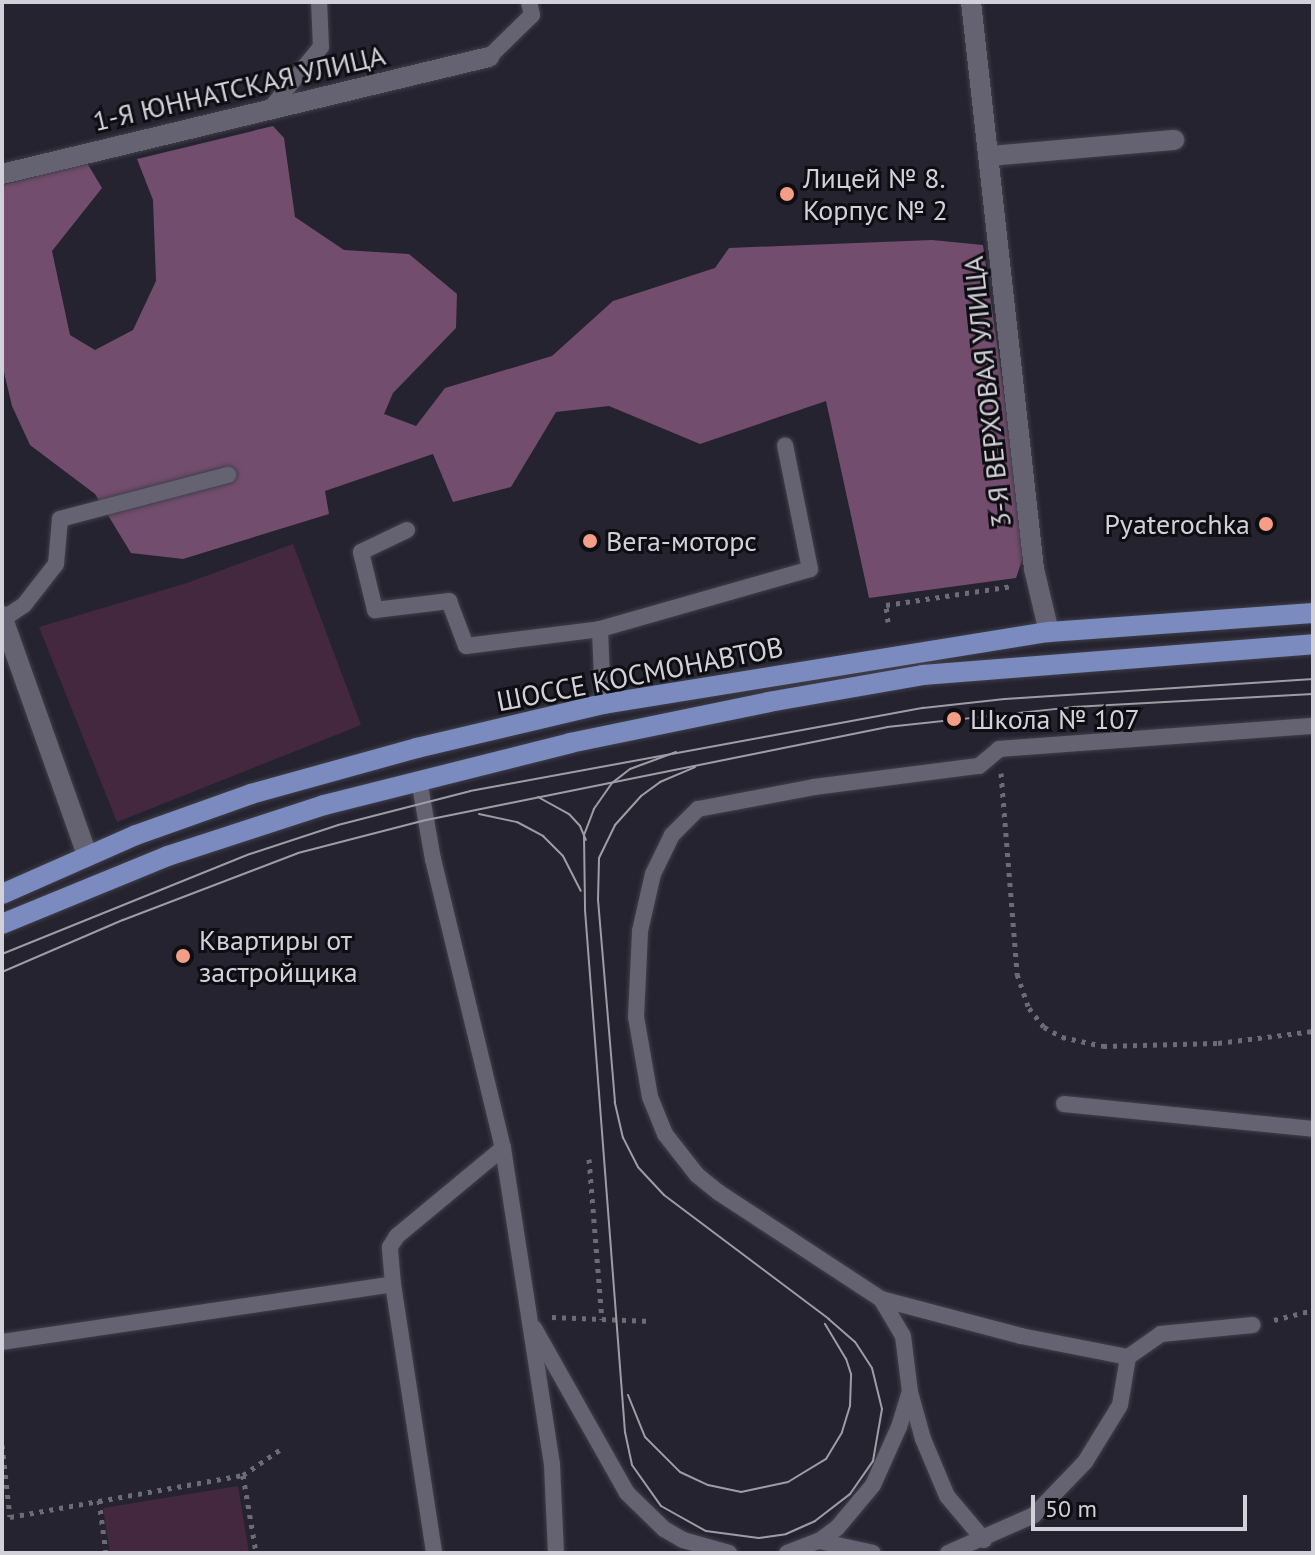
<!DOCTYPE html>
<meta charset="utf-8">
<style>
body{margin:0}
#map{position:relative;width:1315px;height:1555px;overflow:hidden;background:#24232f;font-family:"PT Sans",sans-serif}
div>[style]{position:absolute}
.green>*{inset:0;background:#442840}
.forest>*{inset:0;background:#734d6e}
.path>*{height:5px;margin-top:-2.5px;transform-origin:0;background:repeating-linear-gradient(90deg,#6c6b76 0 4px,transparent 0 10px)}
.roads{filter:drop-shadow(0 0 2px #403f49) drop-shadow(0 0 2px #403f49)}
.service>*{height:16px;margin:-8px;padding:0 8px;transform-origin:8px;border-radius:8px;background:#656372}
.minor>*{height:20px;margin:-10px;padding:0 10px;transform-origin:10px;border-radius:10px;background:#656372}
.primary>*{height:20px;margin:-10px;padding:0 10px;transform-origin:10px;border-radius:10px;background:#7b8bc0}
.tram>*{height:2px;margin:-1px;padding:0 1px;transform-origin:1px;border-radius:1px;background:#9e9da6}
.dots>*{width:22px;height:22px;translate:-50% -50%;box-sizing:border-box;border:4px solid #0e0d12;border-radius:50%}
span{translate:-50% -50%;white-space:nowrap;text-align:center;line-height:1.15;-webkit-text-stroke:6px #0e0d12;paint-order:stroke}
.street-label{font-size:28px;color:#d2d1d9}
.poi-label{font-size:28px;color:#d2d1d9}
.left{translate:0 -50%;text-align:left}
.right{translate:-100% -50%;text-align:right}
.frame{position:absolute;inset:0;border:4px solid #d2d1d9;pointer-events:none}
.scale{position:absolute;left:1031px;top:1495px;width:216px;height:36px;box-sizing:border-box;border:4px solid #d2d1d9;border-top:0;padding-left:10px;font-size:24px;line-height:28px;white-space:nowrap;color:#d2d1d9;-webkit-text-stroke:6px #0e0d12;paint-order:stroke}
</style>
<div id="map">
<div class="green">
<i style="clip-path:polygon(293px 544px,361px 725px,117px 822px,39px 627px,187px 583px)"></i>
<i style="clip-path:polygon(238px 1486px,249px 1553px,110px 1553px,103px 1508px)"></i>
</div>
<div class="forest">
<i style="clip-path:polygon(273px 126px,284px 138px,295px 217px,344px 250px,409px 254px,457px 294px,456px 328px,393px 393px,384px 414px,416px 426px,445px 388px,552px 356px,613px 301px,715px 268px,729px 248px,932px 240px,983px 245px,1026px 549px,1016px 578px,869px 598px,826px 401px,700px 444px,609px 406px,556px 412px,511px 487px,453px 502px,433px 454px,325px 491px,329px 514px,183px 559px,131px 553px,95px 494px,30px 445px,12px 406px,2px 364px,2px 185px,87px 163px,102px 188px,52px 251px,70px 335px,95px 350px,133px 330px,156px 281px,153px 200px,137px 159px)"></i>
</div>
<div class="path">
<i style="left:888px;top:622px;width:17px;rotate:-97deg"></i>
<i style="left:886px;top:605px;width:128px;rotate:-8.5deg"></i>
<i style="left:1001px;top:773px;width:202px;rotate:85.4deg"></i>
<i style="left:1017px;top:974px;width:36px;rotate:71deg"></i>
<i style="left:1029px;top:1008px;width:24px;rotate:52deg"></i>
<i style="left:1044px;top:1027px;width:21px;rotate:29deg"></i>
<i style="left:1062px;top:1037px;width:42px;rotate:12.4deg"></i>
<i style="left:1103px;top:1046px;width:115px;rotate:-1.5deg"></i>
<i style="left:1218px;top:1043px;width:96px;rotate:-7.2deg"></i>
<i style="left:589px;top:1159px;width:161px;rotate:85.4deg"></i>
<i style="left:552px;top:1317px;width:99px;rotate:2.3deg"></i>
<i style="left:1274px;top:1320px;width:40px;rotate:-14.4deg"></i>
<i style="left:2px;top:1445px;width:72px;rotate:83.7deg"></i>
<i style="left:10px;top:1517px;width:237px;rotate:-10.2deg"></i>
<i style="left:243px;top:1475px;width:79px;rotate:80.5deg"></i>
<i style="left:243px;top:1475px;width:46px;rotate:-34.4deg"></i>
<i style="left:99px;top:1500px;width:53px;rotate:82.5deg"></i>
</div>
<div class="roads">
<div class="service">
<i style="left:489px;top:57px;width:60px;rotate:-44.3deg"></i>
<i style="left:532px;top:15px;width:13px;rotate:-103deg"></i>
<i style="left:270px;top:109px;width:80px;rotate:-50.6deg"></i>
<i style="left:321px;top:47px;width:45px;rotate:-92.5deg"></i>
<i style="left:407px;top:530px;width:51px;rotate:154.4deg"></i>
<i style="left:361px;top:552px;width:60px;rotate:76.4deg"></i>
<i style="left:375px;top:610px;width:75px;rotate:-6.9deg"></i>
<i style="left:449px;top:601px;width:48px;rotate:69.3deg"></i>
<i style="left:466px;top:646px;width:135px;rotate:-7.2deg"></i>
<i style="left:3px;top:619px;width:25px;rotate:-34deg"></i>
<i style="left:24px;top:605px;width:52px;rotate:-52deg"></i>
<i style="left:56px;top:564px;width:45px;rotate:-84.9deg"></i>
<i style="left:60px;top:519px;width:174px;rotate:-14.7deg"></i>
<i style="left:603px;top:704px;width:75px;rotate:-92.3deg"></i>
<i style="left:600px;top:629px;width:218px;rotate:-15.9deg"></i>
<i style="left:810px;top:569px;width:126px;rotate:-101.4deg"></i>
<i style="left:419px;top:780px;width:80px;rotate:80deg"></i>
<i style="left:433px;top:859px;width:297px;rotate:76.4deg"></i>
<i style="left:503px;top:1148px;width:321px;rotate:81.2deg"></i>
<i style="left:552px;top:1465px;width:88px;rotate:87.4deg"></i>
<i style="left:1064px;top:1104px;width:250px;rotate:5.7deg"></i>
<i style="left:393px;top:1284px;width:272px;rotate:81.3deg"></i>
<i style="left:881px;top:1299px;width:145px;rotate:14.8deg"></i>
<i style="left:1021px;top:1336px;width:109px;rotate:11.1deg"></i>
<i style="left:534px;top:1328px;width:189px;rotate:60.6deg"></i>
<i style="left:627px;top:1493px;width:52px;rotate:44.2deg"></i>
<i style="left:664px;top:1529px;width:22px;rotate:30deg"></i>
<i style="left:683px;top:1540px;width:48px;rotate:15.8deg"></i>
<i style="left:2px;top:1342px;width:395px;rotate:-8.4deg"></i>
<i style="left:393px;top:1284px;width:37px;rotate:-95deg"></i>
<i style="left:390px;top:1247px;width:13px;rotate:-58deg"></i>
<i style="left:397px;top:1236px;width:138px;rotate:-39.7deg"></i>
<i style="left:984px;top:1540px;width:57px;rotate:-130.1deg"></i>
<i style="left:947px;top:1496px;width:62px;rotate:-112.8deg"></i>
<i style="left:923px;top:1439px;width:49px;rotate:-105.5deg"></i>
<i style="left:910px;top:1392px;width:56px;rotate:-97.1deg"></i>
<i style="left:903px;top:1336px;width:43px;rotate:-120.7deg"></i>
<i style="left:881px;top:1299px;width:195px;rotate:-146.7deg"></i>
<i style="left:718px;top:1192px;width:27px;rotate:-141deg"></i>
<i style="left:697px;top:1175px;width:52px;rotate:-128deg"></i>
<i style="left:665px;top:1134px;width:40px;rotate:-112deg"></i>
<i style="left:650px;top:1097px;width:81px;rotate:-99.9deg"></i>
<i style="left:636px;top:1017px;width:86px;rotate:-87.3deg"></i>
<i style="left:640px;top:931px;width:58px;rotate:-77.2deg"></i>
<i style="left:653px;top:874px;width:43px;rotate:-64deg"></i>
<i style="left:672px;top:835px;width:37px;rotate:-45deg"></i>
<i style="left:698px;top:809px;width:118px;rotate:-10.7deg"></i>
<i style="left:814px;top:787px;width:166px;rotate:-7.3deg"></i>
<i style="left:979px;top:766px;width:26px;rotate:-40deg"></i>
<i style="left:999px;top:749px;width:315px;rotate:-4.2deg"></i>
<i style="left:819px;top:1541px;width:22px;rotate:-36deg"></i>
<i style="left:837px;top:1528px;width:56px;rotate:-50.1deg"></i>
<i style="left:873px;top:1485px;width:64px;rotate:-65.9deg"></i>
<i style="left:899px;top:1427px;width:37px;rotate:-73deg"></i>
<i style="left:787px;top:1553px;width:34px;rotate:-21deg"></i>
<i style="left:819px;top:1541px;width:55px;rotate:12.5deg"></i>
<i style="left:948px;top:1553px;width:94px;rotate:-23.8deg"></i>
<i style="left:1034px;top:1515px;width:74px;rotate:-46.1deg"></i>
<i style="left:1085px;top:1462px;width:67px;rotate:-58.4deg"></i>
<i style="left:1120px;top:1405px;width:49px;rotate:-80.5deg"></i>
<i style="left:1128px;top:1357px;width:40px;rotate:-34.9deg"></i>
<i style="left:1161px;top:1334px;width:92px;rotate:-5.6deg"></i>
</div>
<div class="minor">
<i style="left:971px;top:2px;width:570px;rotate:83.66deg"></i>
<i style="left:1034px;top:569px;width:65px;rotate:76.6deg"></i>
<i style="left:990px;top:156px;width:185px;rotate:-5deg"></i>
<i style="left:2px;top:174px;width:501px;rotate:-13.51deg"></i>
<i style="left:2px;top:616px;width:254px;rotate:70.4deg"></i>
</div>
<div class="primary">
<i style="left:2px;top:894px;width:146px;rotate:-23.8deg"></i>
<i style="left:136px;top:835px;width:122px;rotate:-19.6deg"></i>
<i style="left:251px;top:794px;width:172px;rotate:-15.5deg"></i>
<i style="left:417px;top:748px;width:191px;rotate:-13.3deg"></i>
<i style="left:603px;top:704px;width:452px;rotate:-9.2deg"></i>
<i style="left:1049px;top:632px;width:265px;rotate:-4.1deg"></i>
<i style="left:2px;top:924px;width:179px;rotate:-22.3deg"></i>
<i style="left:168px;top:856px;width:164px;rotate:-18.1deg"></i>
<i style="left:324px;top:805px;width:254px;rotate:-14.1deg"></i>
<i style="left:570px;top:743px;width:203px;rotate:-11.6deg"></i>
<i style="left:769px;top:702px;width:156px;rotate:-9.9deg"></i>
<i style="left:923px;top:675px;width:391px;rotate:-4.5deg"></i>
</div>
</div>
<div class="tram">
<i style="left:676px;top:752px;width:49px;rotate:159.7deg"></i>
<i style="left:630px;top:769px;width:23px;rotate:142deg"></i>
<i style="left:612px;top:783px;width:32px;rotate:125deg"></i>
<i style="left:594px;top:809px;width:28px;rotate:111deg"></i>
<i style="left:584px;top:835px;width:75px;rotate:89.2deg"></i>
<i style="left:585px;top:910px;width:524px;rotate:85.62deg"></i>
<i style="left:625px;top:1432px;width:34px;rotate:78deg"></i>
<i style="left:632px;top:1465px;width:50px;rotate:54.7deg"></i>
<i style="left:661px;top:1506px;width:51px;rotate:29.1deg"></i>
<i style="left:706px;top:1531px;width:53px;rotate:7.5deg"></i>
<i style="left:759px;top:1538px;width:27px;rotate:-8deg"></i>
<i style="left:786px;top:1534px;width:32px;rotate:-24deg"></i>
<i style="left:815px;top:1521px;width:44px;rotate:-37.6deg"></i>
<i style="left:850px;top:1494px;width:40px;rotate:-55.1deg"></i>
<i style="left:873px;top:1461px;width:53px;rotate:-80.2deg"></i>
<i style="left:882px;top:1409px;width:42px;rotate:-103.7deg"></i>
<i style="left:872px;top:1368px;width:31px;rotate:-123deg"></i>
<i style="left:855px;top:1342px;width:35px;rotate:-139deg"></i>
<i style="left:829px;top:1319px;width:206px;rotate:-143.1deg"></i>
<i style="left:664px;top:1195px;width:38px;rotate:-133deg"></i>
<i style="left:638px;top:1167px;width:33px;rotate:-117deg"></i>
<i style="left:623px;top:1138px;width:37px;rotate:-103deg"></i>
<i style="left:615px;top:1102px;width:203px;rotate:-94.8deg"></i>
<i style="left:598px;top:900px;width:42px;rotate:-88.6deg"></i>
<i style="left:599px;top:858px;width:37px;rotate:-64deg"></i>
<i style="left:615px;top:825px;width:39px;rotate:-48deg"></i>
<i style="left:641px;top:796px;width:24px;rotate:-36deg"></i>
<i style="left:660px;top:782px;width:38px;rotate:-23deg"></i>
<i style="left:538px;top:797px;width:35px;rotate:29deg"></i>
<i style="left:569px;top:814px;width:16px;rotate:47deg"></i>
<i style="left:580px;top:826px;width:15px;rotate:67deg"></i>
<i style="left:479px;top:814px;width:39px;rotate:12deg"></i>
<i style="left:517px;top:822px;width:30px;rotate:28deg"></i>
<i style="left:543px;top:836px;width:28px;rotate:45deg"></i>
<i style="left:563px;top:856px;width:39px;rotate:63deg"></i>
<i style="left:2px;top:954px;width:267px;rotate:-22deg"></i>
<i style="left:250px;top:854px;width:93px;rotate:-18.2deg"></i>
<i style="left:338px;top:825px;width:136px;rotate:-14.4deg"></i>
<i style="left:470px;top:791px;width:461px;rotate:-10.4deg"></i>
<i style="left:923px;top:708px;width:82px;rotate:-6.3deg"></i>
<i style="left:1005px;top:699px;width:309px;rotate:-3.7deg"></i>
<i style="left:2px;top:972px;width:132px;rotate:-23.3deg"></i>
<i style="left:123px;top:920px;width:187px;rotate:-20.9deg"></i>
<i style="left:298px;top:853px;width:132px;rotate:-14.5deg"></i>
<i style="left:426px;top:820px;width:470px;rotate:-11.4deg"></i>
<i style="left:887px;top:727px;width:187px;rotate:-6.1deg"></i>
<i style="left:1073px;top:707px;width:240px;rotate:-3.1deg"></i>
<i style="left:628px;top:1395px;width:45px;rotate:68deg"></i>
<i style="left:645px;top:1437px;width:49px;rotate:45deg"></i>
<i style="left:680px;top:1472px;width:31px;rotate:25deg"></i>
<i style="left:708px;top:1485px;width:34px;rotate:12deg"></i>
<i style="left:741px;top:1492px;width:48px;rotate:-12deg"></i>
<i style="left:788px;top:1482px;width:44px;rotate:-31.2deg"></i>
<i style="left:826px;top:1459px;width:31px;rotate:-59deg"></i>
<i style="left:842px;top:1432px;width:27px;rotate:-73deg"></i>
<i style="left:850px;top:1406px;width:32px;rotate:-88deg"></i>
<i style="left:851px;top:1374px;width:16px;rotate:-108deg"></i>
<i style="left:846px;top:1359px;width:41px;rotate:-121deg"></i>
</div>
<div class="dots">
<i style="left:787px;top:194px;background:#f49e87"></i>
<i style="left:1266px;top:524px;background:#f49e87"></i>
<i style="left:590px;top:541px;background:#f49e87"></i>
<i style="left:954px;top:719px;background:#f49e87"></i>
<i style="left:183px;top:956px;background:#f49e87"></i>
</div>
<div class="street-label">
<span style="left:239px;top:88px;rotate:-13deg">1-Я ЮННАТСКАЯ УЛИЦА</span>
<span style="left:987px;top:392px;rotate:-96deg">3-Я ВЕРХОВАЯ УЛИЦА</span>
<span style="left:640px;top:674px;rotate:-11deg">ШОССЕ КОСМОНАВТОВ</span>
</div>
<div class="poi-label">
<span class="left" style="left:803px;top:194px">Лицей № 8.<br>Корпус № 2</span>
<span class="right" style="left:1250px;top:524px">Pyaterochka</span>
<span class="left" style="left:606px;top:541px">Вега-моторс</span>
<span class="left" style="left:970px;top:719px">Школа № 107</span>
<span class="left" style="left:199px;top:956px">Квартиры от<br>застройщика</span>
</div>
<div class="frame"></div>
<div class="scale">50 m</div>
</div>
